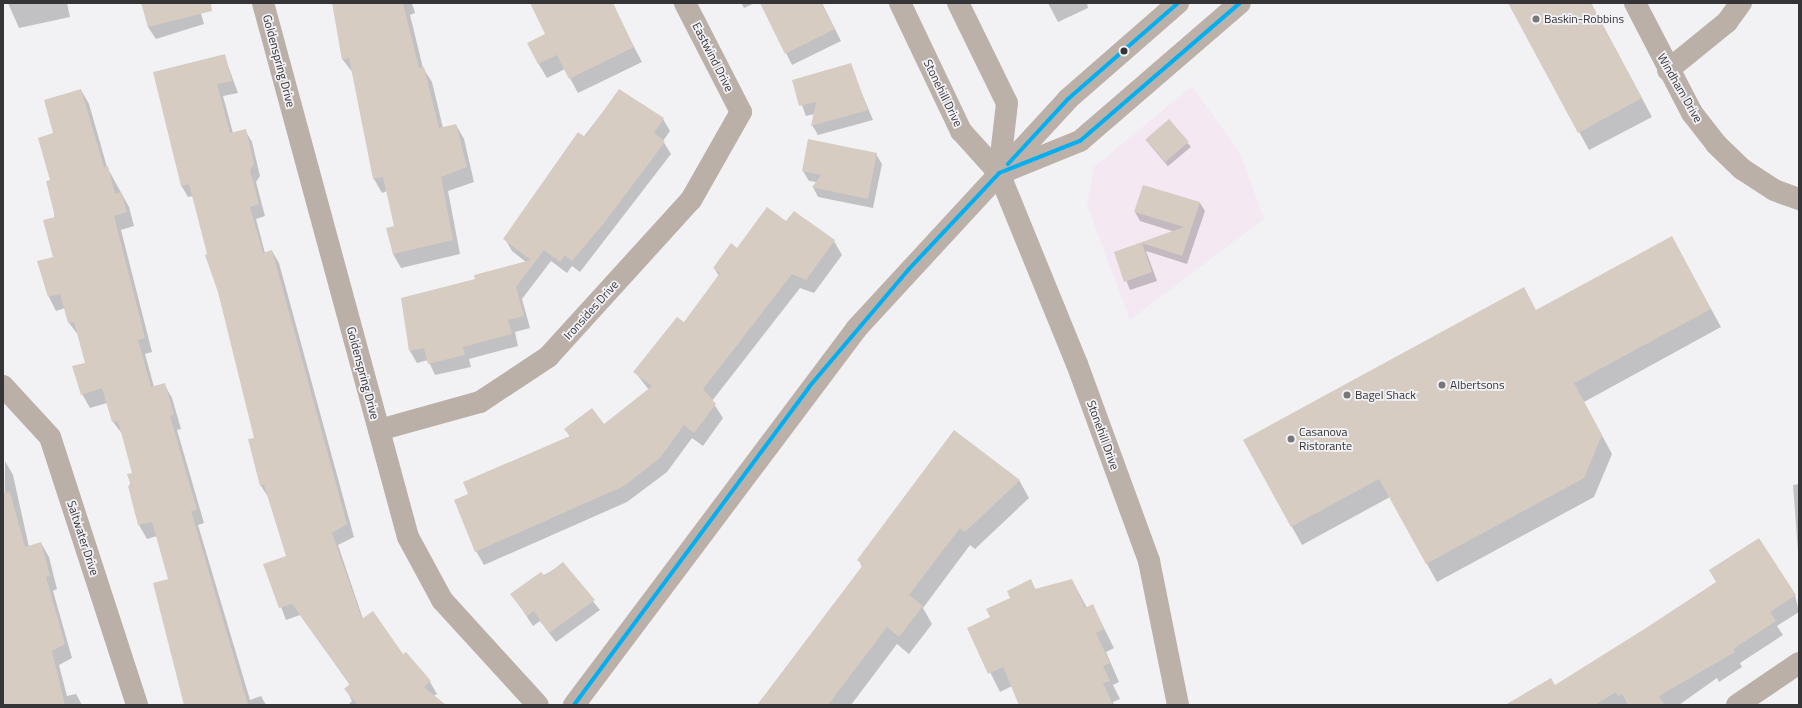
<!DOCTYPE html>
<style>
body{margin:0}
#map{position:relative;width:1802px;height:708px;overflow:hidden;background:#f2f2f5;font-family:"Titillium Web",sans-serif}
div>[style]{position:absolute}
.commercial>*{inset:0;background:#f4e8f2}
.shadow>*{inset:0;background:#0003;transform-origin:0 0}
.building>*{inset:0;background:#d6ccc1;transform-origin:0 0}
.minor>*{height:22px;margin:-11px;padding:0 11px;transform-origin:11px;border-radius:11px;background:#bbb0a8}
.major>*{height:22px;margin:-11px;padding:0 11px;transform-origin:11px;border-radius:11px;background:#bbb1a9}
.bus-1>*{height:4px;margin:-2px;padding:0 2px;transform-origin:2px;border-radius:2px;background:#00aff2}
.dots>*{width:11px;height:11px;translate:-50% -50%;box-sizing:border-box;border:2px solid #f1f1f6;border-radius:50%}
span{translate:-50% -50%;white-space:nowrap;text-align:center;line-height:1.15;-webkit-text-stroke:3.5px #f1f1f6;paint-order:stroke}
.poi-label{font-size:12px;color:#353537}
.left{translate:0 -50%;text-align:left}
.street-label{font-size:12px;color:#353537}
.frame{position:absolute;inset:0;border:4px solid #353537;pointer-events:none}
</style>
<div id="map">
<div class="commercial">
<i style="clip-path:polygon(1192px 86px,1240px 153px,1264px 219px,1130px 320px,1087px 205px,1094px 167px)"></i>
</div>
<div class="shadow">
<i style="clip-path:polygon(8px 3px,67px 3px,70px 17px,19px 28px)"></i>
<i style="clip-path:polygon(144px 3px,198px 3px,204px 24px,156px 39px,148px 27px)"></i>
<i style="clip-path:polygon(333px 3px,412px 3px,415px 13px,410px 15px,423px 68px,432px 82px,443px 128px,456px 125px,464px 139px,474px 182px,448px 191px,460px 254px,401px 268px,393px 254px,388px 228px,395px 227px,387px 191px,382px 193px,374px 179px,353px 73px,343px 60px)"></i>
<i style="clip-path:polygon(532px 3px,593px 3px,623px 26px,642px 62px,578px 93px,565px 69px,547px 78px,538px 63px,547px 34px)"></i>
<i style="clip-path:polygon(741px 3px,755px 3px,744px 8px)"></i>
<i style="clip-path:polygon(761px 3px,822px 3px,841px 41px,792px 65px)"></i>
<i style="clip-path:polygon(1048px 3px,1087px 3px,1088px 8px,1058px 22px)"></i>
<i style="clip-path:polygon(1509px 3px,1591px 3px,1652px 117px,1589px 150px)"></i>
<i style="clip-path:polygon(224px 55px,238px 93px,223px 96px,233px 133px,245px 130px,252px 142px,260px 176px,256px 182px,265px 216px,256px 219px,265px 253px,272px 251px,279px 263px,354px 537px,338px 545px,363px 619px,430px 682px,437px 694px,432px 697px,440px 705px,348px 705px,352px 701px,346px 689px,350px 685px,300px 615px,286px 620px,265px 564px,287px 557px,269px 498px,261px 486px,249px 440px,255px 438px,239px 371px,193px 196px,188px 197px,181px 185px)"></i>
<i style="clip-path:polygon(850px 65px,873px 120px,818px 135px,812px 125px,814px 114px,806px 116px,793px 81px)"></i>
<i style="clip-path:polygon(81px 90px,89px 104px,107px 167px,129px 207px,134px 226px,121px 230px,152px 352px,145px 354px,154px 387px,164px 384px,172px 398px,181px 429px,177px 430px,204px 523px,198px 525px,250px 700px,261px 696px,266px 705px,229px 705px,170px 580px,157px 536px,147px 539px,139px 525px,129px 487px,133px 473px,123px 435px,113px 422px,107px 403px,90px 408px,82px 394px,87px 363px,79px 336px,69px 323px,65px 308px,56px 311px,49px 297px,38px 262px,54px 258px,55px 134px)"></i>
<i style="clip-path:polygon(619px 91px,663px 119px,670px 131px,663px 141px,671px 154px,580px 272px,572px 266px,567px 273px,551px 261px,522px 299px,530px 328px,515px 332px,518px 346px,469px 359px,471px 367px,435px 375px,428px 360px,417px 363px,410px 351px,477px 280px,526px 262px,512px 251px,505px 239px)"></i>
<i style="left:1169px;top:121px;width:34px;height:30px;rotate:50deg"></i>
<i style="clip-path:polygon(876px 154px,882px 164px,873px 208px,818px 197px,813px 187px,817px 182px,809px 181px,803px 171px)"></i>
<i style="clip-path:polygon(1200px 203px,1205px 211px,1187px 264px,1146px 251px,1157px 281px,1130px 290px,1115px 253px,1175px 232px,1140px 221px,1135px 212px)"></i>
<i style="clip-path:polygon(787px 222px,834px 241px,842px 255px,814px 293px,800px 288px,712px 401px,723px 418px,703px 446px,692px 438px,667px 472px,627px 502px,484px 565px,476px 551px,469px 495px,570px 437px,566px 429px,604px 425px,649px 390px,635px 372px,684px 323px,719px 276px,714px 268px,737px 249px)"></i>
<i style="clip-path:polygon(1682px 256px,1721px 327px,1584px 402px,1612px 454px,1594px 497px,1437px 582px,1390px 497px,1302px 545px,1244px 440px,1536px 311px)"></i>
<i style="clip-path:polygon(5px 461px,13px 475px,29px 547px,41px 543px,49px 557px,57px 589px,53px 591px,72px 658px,59px 665px,67px 696px,76px 694px,82px 705px,3px 705px)"></i>
<i style="clip-path:polygon(1019px 480px,1029px 498px,975px 549px,970px 545px,923px 608px,932px 624px,909px 654px,897px 644px,851px 705px,758px 705px,862px 567px,859px 560px)"></i>
<i style="clip-path:polygon(1799px 484px,1799px 564px,1793px 485px)"></i>
<i style="clip-path:polygon(563px 564px,600px 610px,556px 642px,540px 621px,533px 626px,512px 594px)"></i>
<i style="clip-path:polygon(1072px 580px,1087px 608px,1093px 606px,1114px 648px,1106px 652px,1119px 682px,1113px 685px,1120px 699px,1113px 702px,1114px 705px,1020px 705px,1012px 686px,1000px 692px,968px 628px,992px 618px,1031px 581px,1036px 590px)"></i>
<i style="clip-path:polygon(1795px 595px,1799px 612px,1777px 626px,1783px 635px,1740px 663px,1742px 667px,1719px 682px,1717px 678px,1679px 705px,1508px 705px)"></i>
</div>
<div class="building">
<i style="clip-path:polygon(141px 3px,211px 3px,212px 11px,148px 27px)"></i>
<i style="clip-path:polygon(332px 3px,403px 3px,419px 68px,424px 67px,439px 128px,456px 124px,467px 167px,441px 177px,453px 240px,393px 254px,386px 228px,394px 226px,383px 177px,373px 179px,349px 58px,342px 60px)"></i>
<i style="clip-path:polygon(530px 3px,613px 3px,634px 47px,569px 79px,557px 55px,538px 64px,527px 43px,545px 34px)"></i>
<i style="clip-path:polygon(760px 3px,821px 3px,835px 29px,785px 54px)"></i>
<i style="clip-path:polygon(1508px 3px,1591px 3px,1642px 98px,1578px 133px)"></i>
<i style="clip-path:polygon(225px 54px,232px 81px,217px 84px,230px 133px,246px 129px,254px 164px,250px 170px,259px 204px,250px 207px,263px 253px,272px 250px,347px 524px,332px 533px,362px 619px,373px 611px,403px 654px,406px 652px,431px 681px,424px 687px,446px 705px,358px 705px,344px 689px,350px 684px,292px 604px,279px 608px,263px 564px,286px 556px,264px 485px,260px 486px,248px 439px,254px 438px,218px 292px,205px 255px,207px 254px,189px 184px,181px 186px,153px 72px)"></i>
<i style="clip-path:polygon(851px 63px,868px 110px,811px 126px,816px 102px,799px 106px,792px 80px)"></i>
<i style="clip-path:polygon(81px 89px,104px 167px,108px 166px,115px 194px,121px 192px,127px 212px,114px 216px,145px 338px,138px 340px,151px 387px,165px 383px,174px 415px,170px 416px,197px 510px,191px 511px,248px 705px,184px 705px,153px 583px,168px 579px,152px 522px,138px 525px,128px 486px,131px 486px,127px 474px,132px 473px,118px 421px,112px 422px,102px 388px,81px 395px,72px 366px,85px 363px,74px 322px,68px 323px,60px 294px,48px 297px,37px 261px,53px 257px,43px 220px,55px 217px,46px 181px,50px 180px,38px 138px,53px 133px,44px 100px)"></i>
<i style="clip-path:polygon(619px 89px,664px 118px,654px 133px,665px 142px,604px 223px,572px 261px,565px 255px,560px 262px,544px 250px,516px 287px,524px 316px,508px 320px,512px 334px,463px 347px,465px 355px,428px 364px,424px 348px,409px 351px,401px 298px,475px 279px,474px 275px,531px 260px,503px 239px,578px 132px,585px 137px)"></i>
<i style="left:1169px;top:119px;width:30px;height:31px;rotate:49deg"></i>
<i style="clip-path:polygon(808px 139px,877px 153px,868px 199px,812px 187px,821px 175px,802px 171px)"></i>
<i style="clip-path:polygon(1143px 185px,1200px 202px,1182px 256px,1142px 243px,1152px 272px,1124px 282px,1114px 252px,1184px 227px,1134px 212px)"></i>
<i style="clip-path:polygon(767px 207px,786px 221px,794px 211px,835px 240px,806px 280px,792px 274px,703px 389px,716px 404px,694px 433px,684px 425px,660px 458px,624px 486px,475px 552px,454px 500px,468px 494px,463px 482px,570px 436px,564px 429px,592px 408px,604px 424px,652px 386px,633px 372px,677px 317px,684px 322px,720px 273px,713px 268px,731px 243px,737px 248px)"></i>
<i style="clip-path:polygon(1672px 236px,1711px 309px,1574px 383px,1602px 435px,1584px 478px,1426px 564px,1379px 479px,1291px 527px,1243px 440px,1524px 287px,1536px 310px)"></i>
<i style="clip-path:polygon(954px 430px,1020px 480px,965px 532px,960px 528px,909px 595px,923px 606px,899px 637px,887px 627px,828px 705px,757px 705px,863px 565px,857px 560px)"></i>
<i style="clip-path:polygon(10px 492px,25px 547px,41px 542px,50px 576px,46px 577px,65px 644px,52px 651px,65px 705px,3px 705px,3px 493px)"></i>
<i style="clip-path:polygon(1759px 538px,1796px 595px,1770px 612px,1776px 621px,1733px 649px,1735px 652px,1659px 696px,1665px 705px,1628px 705px,1622px 694px,1618px 696px,1616px 692px,1595px 705px,1505px 705px,1551px 678px,1555px 685px,1646px 628px,1716px 582px,1709px 570px)"></i>
<i style="clip-path:polygon(563px 562px,595px 600px,549px 633px,534px 611px,527px 616px,510px 594px,541px 572px,545px 576px)"></i>
<i style="clip-path:polygon(1031px 579px,1035px 589px,1072px 579px,1085px 608px,1093px 604px,1104px 629px,1096px 633px,1110px 663px,1103px 666px,1110px 681px,1103px 683px,1113px 705px,1019px 705px,1003px 667px,988px 674px,967px 628px,990px 617px,986px 609px,1010px 598px,1007px 591px)"></i>
</div>
<div class="minor">
<i style="left:263px;top:3px;width:553px;rotate:74.81deg"></i>
<i style="left:408px;top:537px;width:72px;rotate:61.6deg"></i>
<i style="left:442px;top:600px;width:142px;rotate:47.6deg"></i>
<i style="left:1635px;top:3px;width:124px;rotate:62.6deg"></i>
<i style="left:1692px;top:113px;width:39px;rotate:52deg"></i>
<i style="left:1716px;top:144px;width:36px;rotate:44deg"></i>
<i style="left:1742px;top:169px;width:38px;rotate:33deg"></i>
<i style="left:1774px;top:190px;width:27px;rotate:20deg"></i>
<i style="left:1668px;top:70px;width:76px;rotate:-39.1deg"></i>
<i style="left:1727px;top:22px;width:24px;rotate:-54deg"></i>
<i style="left:3px;top:386px;width:69px;rotate:47.3deg"></i>
<i style="left:50px;top:437px;width:282px;rotate:72deg"></i>
<i style="left:379px;top:430px;width:105px;rotate:-15.5deg"></i>
<i style="left:480px;top:402px;width:82px;rotate:-33.5deg"></i>
<i style="left:548px;top:357px;width:212px;rotate:-47.7deg"></i>
<i style="left:691px;top:200px;width:101px;rotate:-60.4deg"></i>
<i style="left:741px;top:112px;width:123px;rotate:-117.2deg"></i>
<i style="left:1737px;top:705px;width:75px;rotate:-34.1deg"></i>
</div>
<div class="major">
<i style="left:900px;top:3px;width:142px;rotate:64.5deg"></i>
<i style="left:961px;top:131px;width:57px;rotate:47.9deg"></i>
<i style="left:999px;top:173px;width:206px;rotate:67.8deg"></i>
<i style="left:1077px;top:364px;width:210px;rotate:69.9deg"></i>
<i style="left:1149px;top:561px;width:147px;rotate:78.6deg"></i>
<i style="left:958px;top:3px;width:111px;rotate:63.9deg"></i>
<i style="left:1007px;top:103px;width:70px;rotate:96.5deg"></i>
<i style="left:1006px;top:171px;width:80px;rotate:-22.1deg"></i>
<i style="left:1080px;top:141px;width:211px;rotate:-40.8deg"></i>
<i style="left:574px;top:705px;width:470px;rotate:-53.1deg"></i>
<i style="left:856px;top:329px;width:313px;rotate:-47.3deg"></i>
<i style="left:1068px;top:99px;width:146px;rotate:-41.1deg"></i>
</div>
<div class="bus-1">
<i style="left:1008px;top:164px;width:88px;rotate:-47.3deg"></i>
<i style="left:1068px;top:99px;width:146px;rotate:-41.1deg"></i>
<i style="left:574px;top:705px;width:395px;rotate:-53.5deg"></i>
<i style="left:809px;top:387px;width:155px;rotate:-49.7deg"></i>
<i style="left:909px;top:269px;width:132px;rotate:-46.8deg"></i>
<i style="left:999px;top:173px;width:87px;rotate:-21.6deg"></i>
<i style="left:1080px;top:141px;width:211px;rotate:-40.8deg"></i>
</div>
<div class="dots">
<i style="left:1536px;top:19px;background:#77777a"></i>
<i style="left:1124px;top:51px;background:#353537"></i>
<i style="left:1442px;top:385px;background:#77777a"></i>
<i style="left:1347px;top:395px;background:#77777a"></i>
<i style="left:1291px;top:439px;background:#77777a"></i>
</div>
<div class="poi-label">
<span class="left" style="left:1544px;top:19px">Baskin-Robbins</span>
<span class="left" style="left:1450px;top:385px">Albertsons</span>
<span class="left" style="left:1355px;top:395px">Bagel Shack</span>
<span class="left" style="left:1299px;top:439px">Casanova<br>Ristorante</span>
</div>
<div class="street-label">
<span style="left:713px;top:57px;rotate:63deg">Eastwind Drive</span>
<span style="left:279px;top:61px;rotate:75deg">Goldenspring Drive</span>
<span style="left:1680px;top:88px;rotate:60deg">Windham Drive</span>
<span style="left:943px;top:93px;rotate:64deg">Stonehill Drive</span>
<span style="left:591px;top:310px;rotate:-48deg">Ironsides Drive</span>
<span style="left:363px;top:373px;rotate:75deg">Goldenspring Drive</span>
<span style="left:1103px;top:435px;rotate:70deg">Stonehill Drive</span>
<span style="left:83px;top:538px;rotate:72deg">Saltwater Drive</span>
</div>
<div class="frame"></div>
</div>
